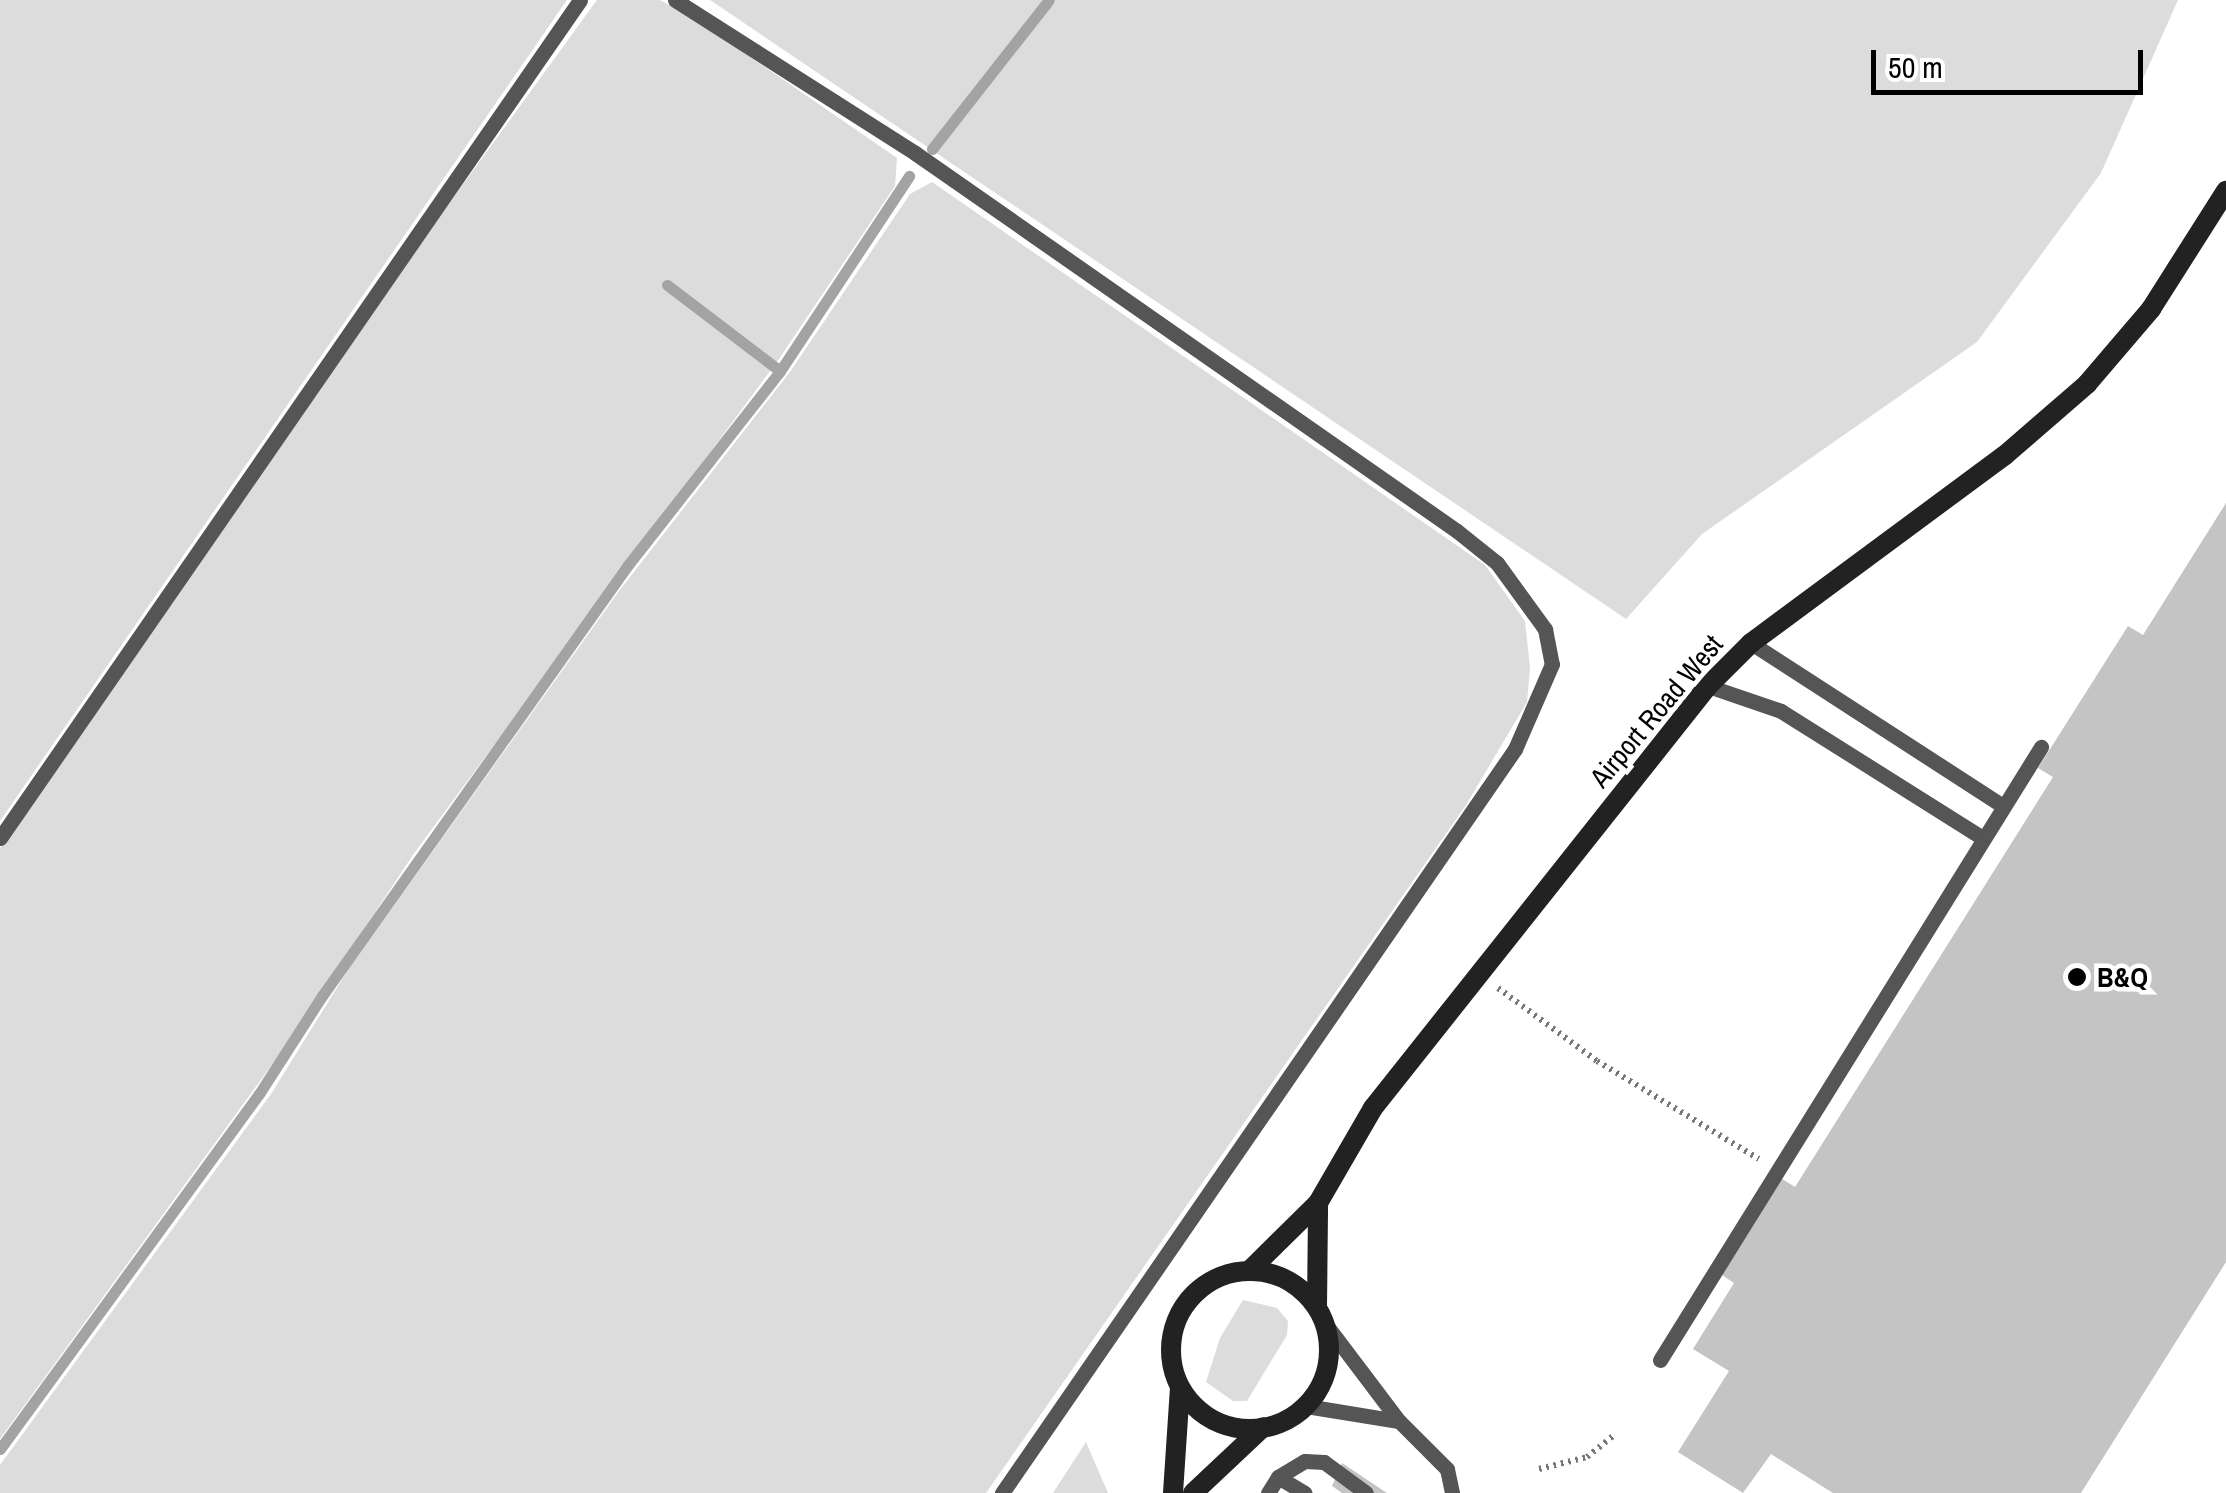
<!DOCTYPE html>
<html>
<head>
<meta charset="utf-8">
<style>
	body { margin:0 }
	#map { position:relative; width:2226px; height:1493px; overflow:hidden; background:#fff; font-family:"Archivo Narrow",sans-serif }
	div>[style] { position:absolute }
	[style*='--x'] { left:calc(var(--x)*1px); top:calc(var(--y)*1px); width:calc(var(--w)*1px); rotate:calc(var(--a)*1deg) }
	.green>* { inset:0; background:#dcdcdc }
	.stream>* { height:11px; margin:-5.5px; padding:0 5.5px; transform-origin:5.5px; border-radius:5.5px; background:#a3a3a3 }
	.building>* { inset:0; background:#c4c4c4 }
	.path>* { height:6px; margin-top:-3px; transform-origin:0; background:repeating-linear-gradient(90deg,#777 0 2.5px,transparent 0 7.5px) }
	.lane>* { height:15px; margin:-7.5px; padding:0 7.5px; transform-origin:7.5px; border-radius:7.5px; background:#555 }
	.secondary>* { height:20px; margin:-10px; padding:0 10px; transform-origin:10px; border-radius:10px; background:#222 }
	.secondary>.ring { margin:-10px; padding:0; box-sizing:content-box; background:none; border:20px solid #222; border-radius:50% }
	.dots>* { width:28px; height:28px; translate:-50% -50%; box-sizing:border-box; border:5px solid #fff; border-radius:50% }
	span { translate:-50% -50%; white-space:nowrap; text-align:center; line-height:1.15; -webkit-text-stroke:9px #fff; paint-order:stroke }
	.street-label { font-size:28px; color:#000 }
	.poi-label { font-size:28px; color:#000; font-weight:700 }
	.left { translate:0 -50%; text-align:left }
	.scale { position:absolute; left:1871px; top:50px; width:272px; height:45px; box-sizing:border-box; border:5px solid #000; border-top:0; padding-left:12px; font-size:30px; line-height:35px; white-space:nowrap; color:#000; -webkit-text-stroke:8px #fff; paint-order:stroke }
</style>
</head>
<body>
<div id="map">
	<div class="green">
		<div style="clip-path:polygon(0 0,567px 0,0 821px)"></div>
		<div style="clip-path:polygon(597px 0,660px 0,701px 23px,897px 158px,895px 186px,779px 359px,415px 852px,292px 1037px,0 1439px,0 848px,350px 340px)"></div>
		<div style="clip-path:polygon(710px 0,2178px 0,2101px 173px,1977px 342px,1702px 534px,1626px 619px)"></div>
		<div style="clip-path:polygon(932px 182px,1485px 565px,1525px 621px,1530px 668px,1527px 702px,1466px 805px,986px 1493px,0 1493px,0 1465px,271px 1094px,348px 970px,619px 591px,790px 372px,910px 194px)"></div>
		<div style="clip-path:polygon(1243px 1300px,1277px 1308px,1288px 1321px,1287px 1335px,1247px 1401px,1233px 1401px,1206px 1382px,1220px 1338px)"></div>
		<div style="clip-path:polygon(1086px 1442px,1108px 1493px,1053px 1493px)"></div>
	</div>
	<div class="stream">
		<div style="--x:932;--y:149;--w:189;--a:-51.9"></div>
		<div style="--x:780;--y:371;--w:234;--a:-56.5"></div>
		<div style="--x:0;--y:1449;--w:439;--a:-53.9"></div>
		<div style="--x:259;--y:1094;--w:117;--a:-57.3"></div>
		<div style="--x:322;--y:996;--w:529;--a:-54.63"></div>
		<div style="--x:628;--y:565;--w:246;--a:-51.9"></div>
		<div style="--x:780;--y:371;--w:142;--a:-142.7"></div>
	</div>
	<div class="building">
		<div style="clip-path:polygon(2226px 503px,2226px 1262px,2081px 1493px,1833px 1493px,1771px 1454px,1743px 1493px,1678px 1452px,1729px 1371px,1693px 1349px,1734px 1283px,1719px 1273px,1779px 1177px,1795px 1187px,2053px 777px,2038px 768px,2128px 626px,2143px 635px)"></div>
		<div style="clip-path:polygon(1342px 1463px,1387px 1493px,1342px 1493px,1332px 1486px)"></div>
	</div>
	<div class="path">
		<div style="--x:1498;--y:988;--w:123;--a:36.4"></div>
		<div style="--x:1597;--y:1061;--w:189;--a:31.2"></div>
		<div style="--x:1539;--y:1469;--w:49;--a:-14"></div>
		<div style="--x:1587;--y:1457;--w:36;--a:-39"></div>
	</div>
	<div class="lane">
		<div style="--x:675;--y:0;--w:285;--a:32.5"></div>
		<div style="--x:915;--y:153;--w:661;--a:34.89"></div>
		<div style="--x:1457;--y:531;--w:51;--a:38.7"></div>
		<div style="--x:1497;--y:563;--w:82;--a:54"></div>
		<div style="--x:1545;--y:629;--w:36;--a:79"></div>
		<div style="--x:1552;--y:664;--w:93;--a:113.5"></div>
		<div style="--x:1515;--y:749;--w:904;--a:124.59"></div>
		<div style="--x:1751;--y:643;--w:300;--a:32.9"></div>
		<div style="--x:1708;--y:686;--w:77;--a:18.9"></div>
		<div style="--x:1781;--y:711;--w:239;--a:32.2"></div>
		<div style="--x:0;--y:838;--w:1019;--a:-55.31"></div>
		<div style="--x:1324;--y:1322;--w:124;--a:52.9"></div>
		<div style="--x:1399;--y:1421;--w:68;--a:45"></div>
		<div style="--x:1447;--y:1469;--w:25;--a:78"></div>
		<div style="--x:1660;--y:1360;--w:722;--a:-58.14"></div>
		<div style="--x:1306;--y:1406;--w:94;--a:9.2"></div>
		<div style="--x:1278;--y:1477;--w:31;--a:31"></div>
		<div style="--x:1268;--y:1493;--w:19;--a:-58"></div>
		<div style="--x:1278;--y:1477;--w:31;--a:-31"></div>
		<div style="--x:1305;--y:1461;--w:19;--a:3"></div>
		<div style="--x:1324;--y:1462;--w:52;--a:36.4"></div>
	</div>
	<div class="secondary">
		<div style="--x:1250;--y:1270;--w:95;--a:-44.6"></div>
		<div style="--x:1318;--y:1203;--w:110;--a:-59.9"></div>
		<div style="--x:1373;--y:1108;--w:539;--a:-51.56"></div>
		<div style="--x:1708;--y:686;--w:61;--a:-45"></div>
		<div style="--x:1751;--y:643;--w:315;--a:-36.5"></div>
		<div style="--x:2004;--y:456;--w:110;--a:-40.9"></div>
		<div style="--x:2087;--y:384;--w:99;--a:-49.5"></div>
		<div style="--x:2151;--y:309;--w:140;--a:-57.6"></div>
		<div class="ring" style="left:1171px;top:1271px;width:138px;height:138px"></div>
		<div style="--x:1317;--y:1307;--w:104;--a:-89.4"></div>
		<div style="--x:1173;--y:1493;--w:105;--a:-86.2"></div>
		<div style="--x:1193;--y:1493;--w:96;--a:-43.3"></div>
	</div>
	<div class="dots">
		<div style="left:2077px;top:977px;background:#000"></div>
	</div>
	<div class="street-label">
		<span style="left:1656px;top:711px;rotate:-50deg">Airport Road West</span>
	</div>
	<div class="poi-label">
		<span class="left" style="left:2097px;top:977px">B&amp;Q</span>
	</div>
	<div class="scale">50 m</div>
</div>
</body>
</html>
